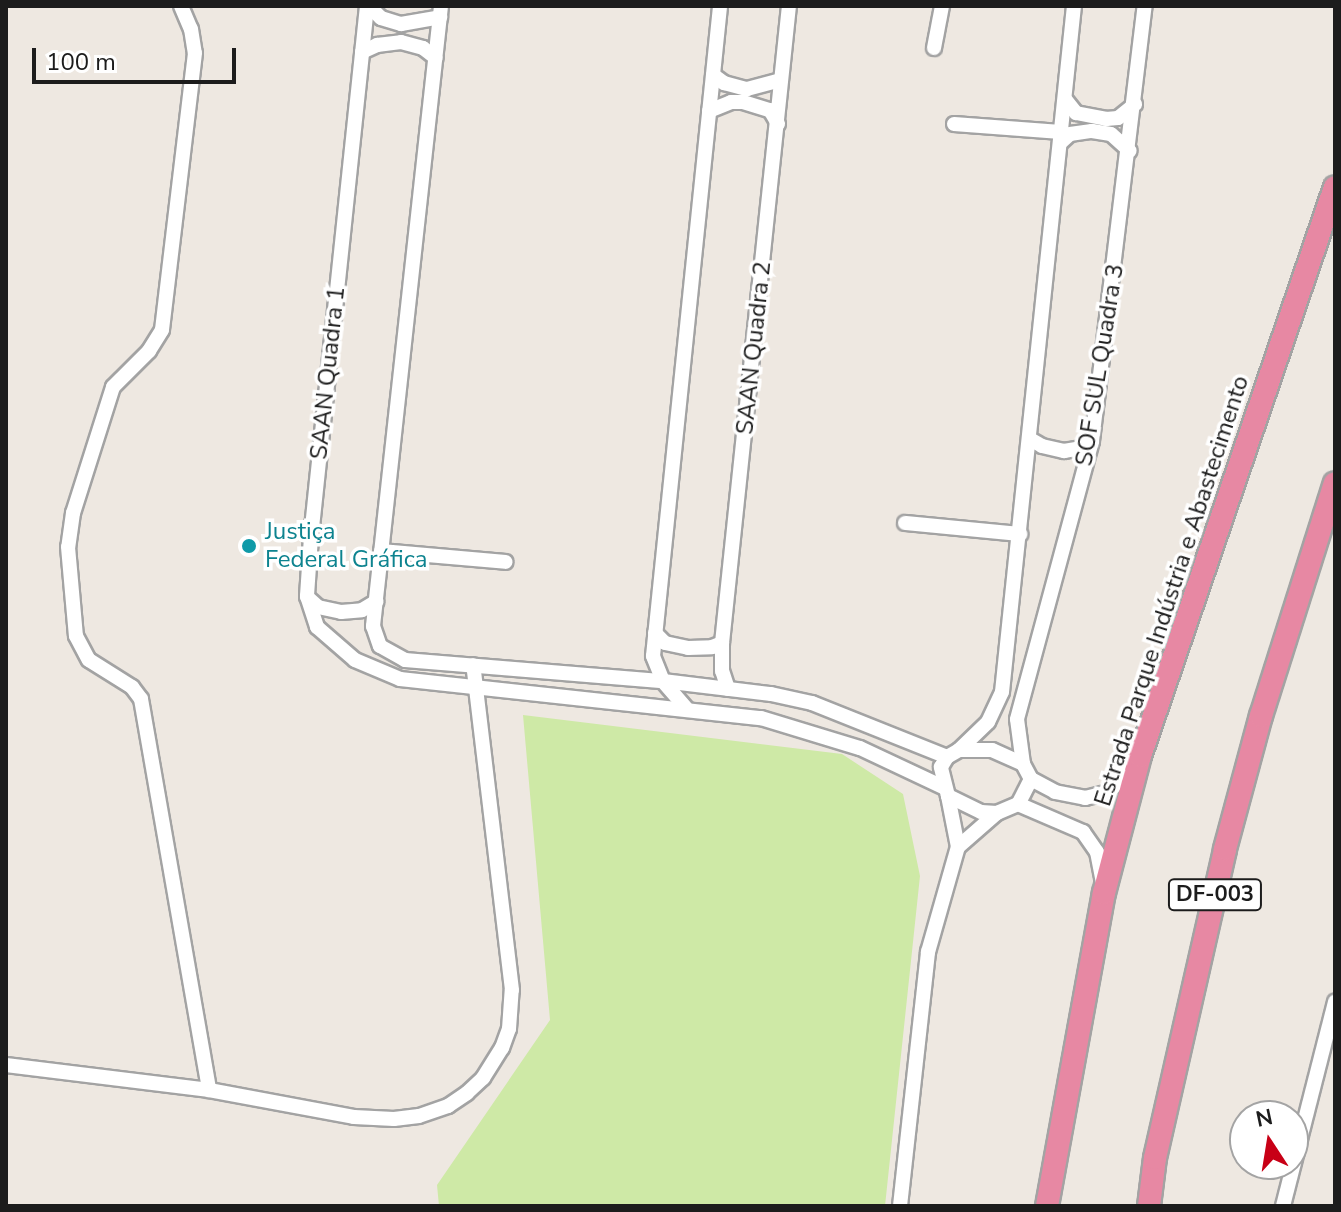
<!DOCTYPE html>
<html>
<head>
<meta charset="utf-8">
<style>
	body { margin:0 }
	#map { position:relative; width:1341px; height:1212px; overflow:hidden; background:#eee8e1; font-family:"Nunito Sans",sans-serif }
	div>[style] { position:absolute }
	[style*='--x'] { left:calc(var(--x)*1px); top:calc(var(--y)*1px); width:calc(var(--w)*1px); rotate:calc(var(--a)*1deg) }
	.grass>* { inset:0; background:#cee9a6 }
	.roads { filter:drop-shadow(2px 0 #a3a3a3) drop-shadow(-2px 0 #a3a3a3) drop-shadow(0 2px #a3a3a3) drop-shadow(0 -2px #a3a3a3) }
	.minor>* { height:14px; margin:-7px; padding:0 7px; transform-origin:7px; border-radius:7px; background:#fff }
	.highway>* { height:22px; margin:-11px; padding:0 11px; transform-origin:11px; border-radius:11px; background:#e788a3 }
	.dots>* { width:22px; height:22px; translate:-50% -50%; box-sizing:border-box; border:4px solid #fff; border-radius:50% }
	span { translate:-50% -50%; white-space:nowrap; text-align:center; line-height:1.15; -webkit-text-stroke:7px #fff; paint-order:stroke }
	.shield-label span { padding:2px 6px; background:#fff; border:2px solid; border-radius:6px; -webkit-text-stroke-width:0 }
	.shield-label { font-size:22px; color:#1c1c1c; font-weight:700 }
	.street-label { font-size:24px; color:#1c1c1c }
	.culture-label { font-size:24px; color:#0d838f }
	.left { translate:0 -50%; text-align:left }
	.frame { position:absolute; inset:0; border:8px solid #1c1c1c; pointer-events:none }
	.north { position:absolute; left:1229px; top:1100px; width:80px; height:80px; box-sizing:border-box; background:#fff; border:2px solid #a4a4a4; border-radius:50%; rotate:348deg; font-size:22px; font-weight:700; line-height:32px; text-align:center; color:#1c1c1c }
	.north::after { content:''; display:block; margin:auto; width:28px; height:36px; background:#c80016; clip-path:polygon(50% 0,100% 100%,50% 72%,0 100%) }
	.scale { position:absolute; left:32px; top:48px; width:204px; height:36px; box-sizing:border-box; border:4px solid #1c1c1c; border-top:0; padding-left:10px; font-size:24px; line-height:28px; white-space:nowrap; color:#1c1c1c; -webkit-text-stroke:6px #fff; paint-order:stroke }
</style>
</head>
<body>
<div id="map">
	<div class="grass">
		<div style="clip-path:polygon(523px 715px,842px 754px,903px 794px,920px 876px,885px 1206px,439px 1206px,437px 1185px,550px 1020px)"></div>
	</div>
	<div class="roads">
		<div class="minor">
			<div style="--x:181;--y:6;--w:25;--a:67"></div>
			<div style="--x:191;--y:29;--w:24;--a:81"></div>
			<div style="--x:195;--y:53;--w:279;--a:96.8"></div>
			<div style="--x:162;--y:330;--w:25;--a:122"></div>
			<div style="--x:149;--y:351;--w:51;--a:135"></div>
			<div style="--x:113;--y:387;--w:132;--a:107.6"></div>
			<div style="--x:73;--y:513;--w:34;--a:98"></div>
			<div style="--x:68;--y:547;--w:89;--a:84.9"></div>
			<div style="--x:76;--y:636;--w:27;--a:62"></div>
			<div style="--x:89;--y:660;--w:51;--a:32.1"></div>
			<div style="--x:132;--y:687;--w:15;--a:53"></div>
			<div style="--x:141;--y:699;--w:397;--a:80.1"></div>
			<div style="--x:367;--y:6;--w:534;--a:96.02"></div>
			<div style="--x:311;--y:537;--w:59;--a:93.9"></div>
			<div style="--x:307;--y:596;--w:33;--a:72"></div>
			<div style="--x:317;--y:627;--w:50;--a:41"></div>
			<div style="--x:355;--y:660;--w:49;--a:22.9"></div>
			<div style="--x:400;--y:679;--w:363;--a:6.2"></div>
			<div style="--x:761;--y:718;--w:103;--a:16.9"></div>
			<div style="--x:860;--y:748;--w:92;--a:25.2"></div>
			<div style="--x:369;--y:6;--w:17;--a:45"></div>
			<div style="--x:381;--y:18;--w:21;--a:17"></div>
			<div style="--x:401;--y:24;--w:40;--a:-10"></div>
			<div style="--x:441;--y:6;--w:624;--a:96.26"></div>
			<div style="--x:373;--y:626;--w:21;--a:71"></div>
			<div style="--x:380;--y:646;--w:29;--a:29"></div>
			<div style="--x:405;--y:660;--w:259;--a:4.7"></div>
			<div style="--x:663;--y:681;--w:109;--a:6.9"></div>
			<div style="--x:771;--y:694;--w:42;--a:12.4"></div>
			<div style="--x:812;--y:703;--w:145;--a:21.8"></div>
			<div style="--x:934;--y:48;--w:43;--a:-79.2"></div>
			<div style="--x:362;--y:52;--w:17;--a:-25"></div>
			<div style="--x:377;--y:45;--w:24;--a:-7"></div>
			<div style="--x:401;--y:42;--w:23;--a:15"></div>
			<div style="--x:423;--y:48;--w:16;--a:38"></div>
			<div style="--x:713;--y:75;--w:14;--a:36"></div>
			<div style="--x:724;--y:83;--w:24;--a:15"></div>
			<div style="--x:747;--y:89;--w:35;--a:-15"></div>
			<div style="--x:1065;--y:99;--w:18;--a:52"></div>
			<div style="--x:1076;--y:113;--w:31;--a:11"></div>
			<div style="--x:1106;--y:119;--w:12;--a:-5"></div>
			<div style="--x:1118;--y:118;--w:22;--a:-39"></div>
			<div style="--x:709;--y:111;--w:24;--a:-22"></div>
			<div style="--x:731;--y:102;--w:12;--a:0"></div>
			<div style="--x:743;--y:102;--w:28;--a:17"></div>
			<div style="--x:770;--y:110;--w:16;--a:60"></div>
			<div style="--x:954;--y:124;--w:107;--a:4.3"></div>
			<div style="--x:1060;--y:143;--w:13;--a:-42"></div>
			<div style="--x:1070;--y:134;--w:22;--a:-8"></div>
			<div style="--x:1092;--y:131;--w:19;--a:9"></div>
			<div style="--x:1111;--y:134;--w:25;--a:42"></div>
			<div style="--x:1030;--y:439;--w:14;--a:30"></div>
			<div style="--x:1042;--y:446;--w:23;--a:13"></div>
			<div style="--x:1064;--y:451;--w:17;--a:-10"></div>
			<div style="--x:1081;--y:448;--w:13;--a:-32"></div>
			<div style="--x:905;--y:523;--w:116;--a:5.5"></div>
			<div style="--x:381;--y:551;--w:125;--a:5"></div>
			<div style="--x:307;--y:597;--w:15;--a:42"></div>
			<div style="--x:318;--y:607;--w:24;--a:12"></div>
			<div style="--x:341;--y:612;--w:21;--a:-5"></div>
			<div style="--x:362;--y:610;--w:17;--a:-31"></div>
			<div style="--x:655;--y:633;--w:14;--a:45"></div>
			<div style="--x:665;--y:643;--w:24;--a:12"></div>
			<div style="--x:688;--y:648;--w:24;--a:-2"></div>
			<div style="--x:712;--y:647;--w:11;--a:-22"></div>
			<div style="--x:728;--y:689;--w:19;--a:-108"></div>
			<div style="--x:722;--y:671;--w:28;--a:-90"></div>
			<div style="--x:722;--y:643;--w:641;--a:-84"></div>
			<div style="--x:687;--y:709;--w:37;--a:-131"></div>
			<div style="--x:663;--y:681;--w:27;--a:-112"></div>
			<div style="--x:653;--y:656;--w:653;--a:-84.11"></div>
			<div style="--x:959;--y:750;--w:40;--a:-44"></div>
			<div style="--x:988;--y:722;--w:33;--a:-65"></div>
			<div style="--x:1002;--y:692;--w:690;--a:-84.01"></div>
			<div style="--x:1023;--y:764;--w:45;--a:-97.6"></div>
			<div style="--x:1017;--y:719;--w:288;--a:-74.9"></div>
			<div style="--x:1092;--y:441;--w:438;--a:-83.1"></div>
			<div style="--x:1031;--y:779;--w:28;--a:117"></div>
			<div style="--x:1018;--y:804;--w:23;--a:157"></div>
			<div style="--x:997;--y:813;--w:16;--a:-176"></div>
			<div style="--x:981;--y:812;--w:37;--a:-154"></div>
			<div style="--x:948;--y:796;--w:30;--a:-104"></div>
			<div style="--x:941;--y:767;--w:12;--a:-59"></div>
			<div style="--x:947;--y:757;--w:14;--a:-30"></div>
			<div style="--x:959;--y:750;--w:33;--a:0"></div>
			<div style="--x:992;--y:750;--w:34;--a:24"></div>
			<div style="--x:1023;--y:764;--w:17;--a:62"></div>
			<div style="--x:1031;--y:779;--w:27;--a:28"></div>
			<div style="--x:1055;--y:792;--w:31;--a:11"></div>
			<div style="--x:1085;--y:798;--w:25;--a:-14"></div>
			<div style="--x:1109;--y:792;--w:35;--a:-49"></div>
			<div style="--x:948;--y:796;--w:52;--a:78.9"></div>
			<div style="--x:958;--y:847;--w:52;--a:-41.1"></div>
			<div style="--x:1018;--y:804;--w:71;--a:23.3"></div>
			<div style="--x:1083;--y:832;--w:24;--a:55"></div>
			<div style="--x:1097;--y:852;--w:33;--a:79"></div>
			<div style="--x:6;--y:1065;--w:205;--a:7"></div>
			<div style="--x:209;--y:1090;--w:147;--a:10.5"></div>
			<div style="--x:354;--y:1117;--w:40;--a:2.9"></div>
			<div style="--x:394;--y:1119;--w:25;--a:-7"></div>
			<div style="--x:419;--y:1116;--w:31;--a:-19"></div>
			<div style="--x:448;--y:1106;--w:23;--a:-34"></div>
			<div style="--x:467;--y:1093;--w:22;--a:-43"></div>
			<div style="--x:483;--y:1078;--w:36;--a:-58"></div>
			<div style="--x:502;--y:1048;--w:20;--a:-70"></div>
			<div style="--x:509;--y:1029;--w:39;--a:-86"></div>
			<div style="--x:512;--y:990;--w:327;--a:-96.8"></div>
			<div style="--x:900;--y:1206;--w:256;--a:-83.7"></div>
			<div style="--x:928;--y:952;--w:109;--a:-74.1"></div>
			<div style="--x:1283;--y:1206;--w:211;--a:-75.7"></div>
		</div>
		<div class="highway">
			<div style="--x:1047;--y:1206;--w:318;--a:-79.7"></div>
			<div style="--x:1104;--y:893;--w:142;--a:-75.3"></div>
			<div style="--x:1140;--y:756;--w:601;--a:-71.08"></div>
			<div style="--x:1149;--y:1206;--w:48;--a:-82.9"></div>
			<div style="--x:1155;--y:1158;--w:317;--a:-77.2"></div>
			<div style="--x:1225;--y:849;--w:138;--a:-74.9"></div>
			<div style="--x:1261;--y:716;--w:244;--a:-72.4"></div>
		</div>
	</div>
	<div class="dots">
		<div style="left:249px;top:546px;background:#0f9aa8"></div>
	</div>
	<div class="shield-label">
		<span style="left:1215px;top:895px">DF-003</span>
	</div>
	<div class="street-label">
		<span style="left:754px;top:348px;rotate:-84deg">SAAN Quadra 2</span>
		<span style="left:1100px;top:365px;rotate:-81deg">SOF SUL Quadra 3</span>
		<span style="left:328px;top:373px;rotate:-84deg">SAAN Quadra 1</span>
		<span style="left:1172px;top:591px;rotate:-72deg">Estrada Parque Indústria e Abastecimento</span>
	</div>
	<div class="culture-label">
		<span class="left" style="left:265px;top:546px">Justiça<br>Federal Gráfica</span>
	</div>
	<div class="frame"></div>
	<div class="north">N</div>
	<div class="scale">100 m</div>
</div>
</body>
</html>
